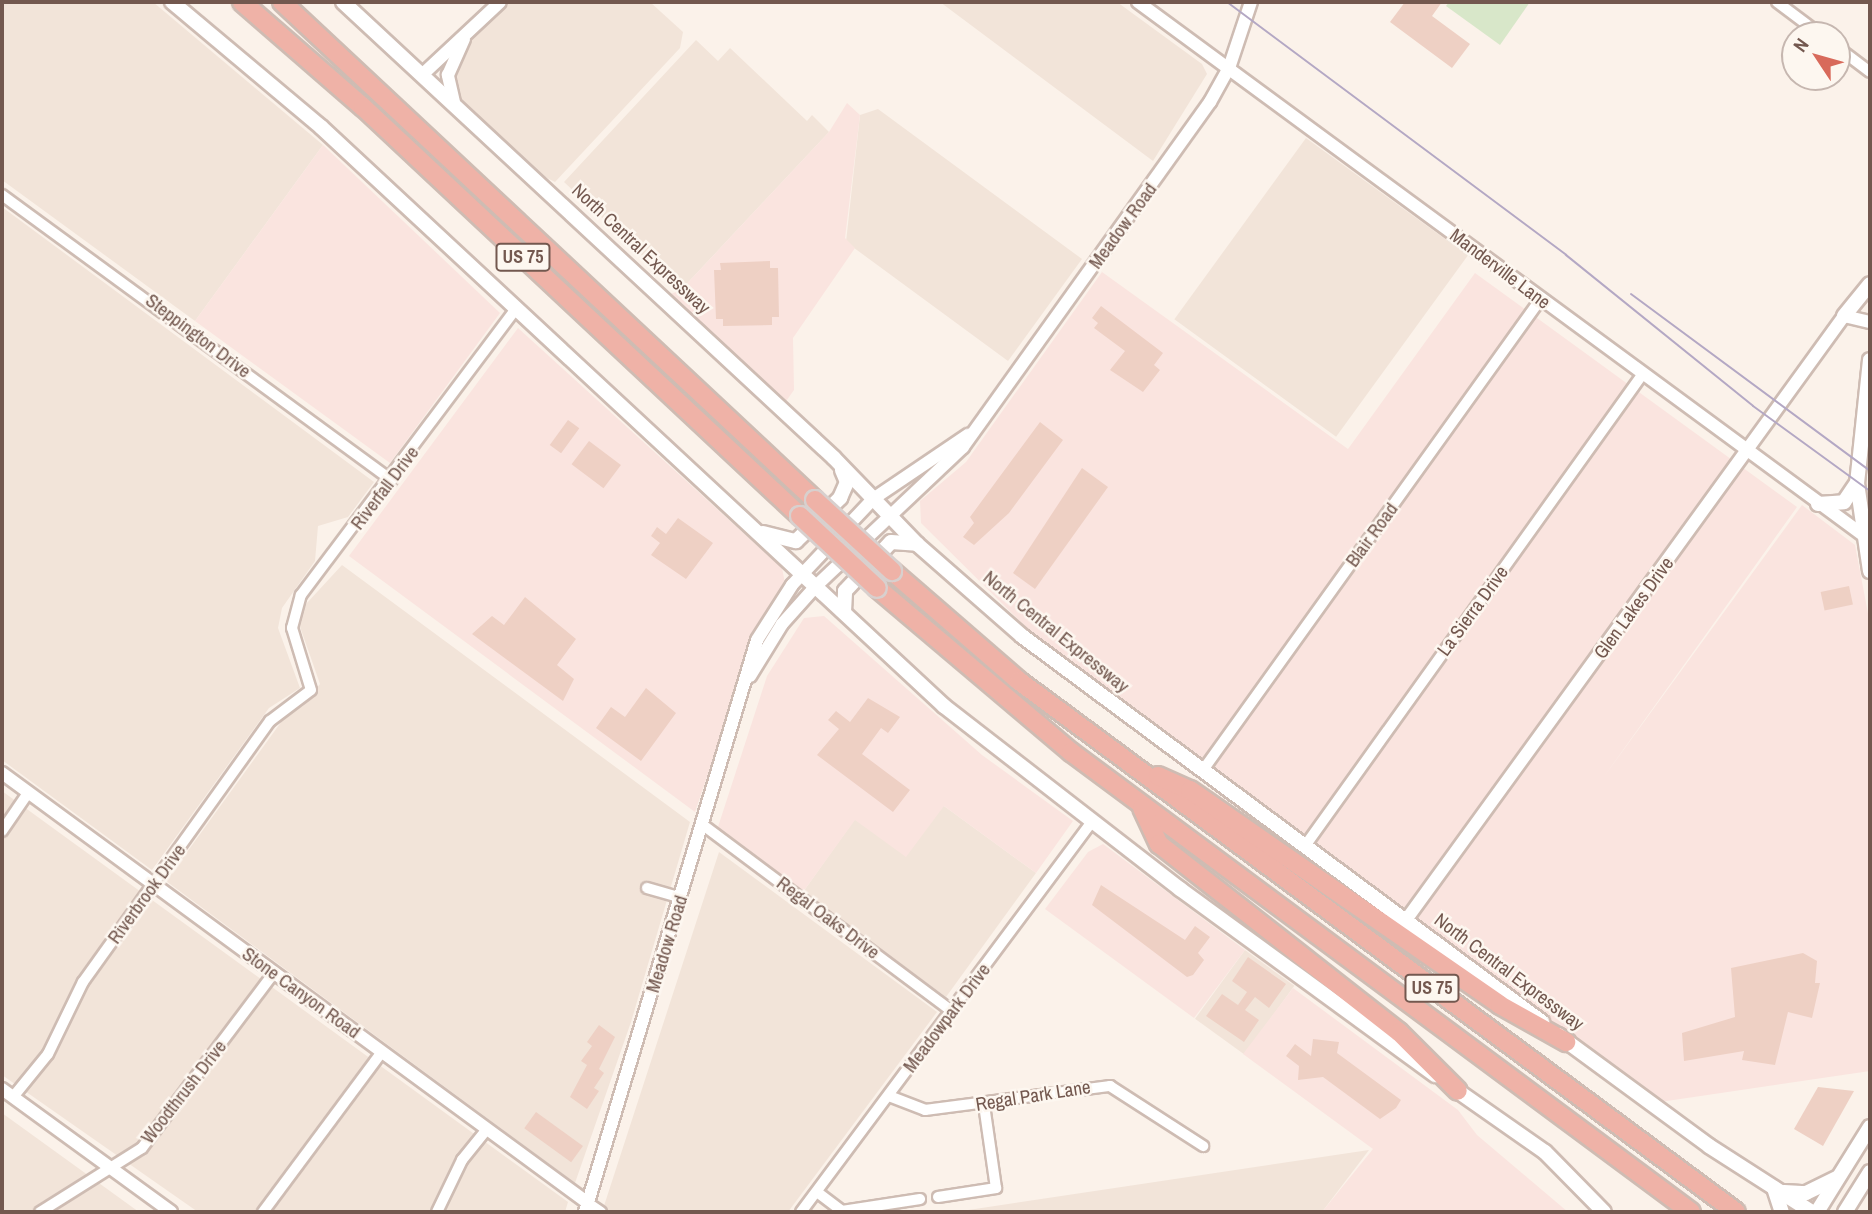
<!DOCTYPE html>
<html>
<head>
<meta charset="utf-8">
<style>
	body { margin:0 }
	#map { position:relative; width:1872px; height:1214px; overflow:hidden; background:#fbf2ea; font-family:"Archivo Narrow",sans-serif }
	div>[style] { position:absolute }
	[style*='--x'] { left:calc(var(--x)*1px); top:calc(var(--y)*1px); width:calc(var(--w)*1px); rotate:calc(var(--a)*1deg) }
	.residential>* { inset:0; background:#f2e4d9; transform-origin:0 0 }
	.commercial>* { inset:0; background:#fae4df }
	.green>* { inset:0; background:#d8e7c9 }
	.building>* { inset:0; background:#eed0c4; transform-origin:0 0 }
	.roads { filter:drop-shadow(2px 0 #cebcb3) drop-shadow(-2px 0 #cebcb3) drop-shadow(0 2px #cebcb3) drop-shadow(0 -2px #cebcb3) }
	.minor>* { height:10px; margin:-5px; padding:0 5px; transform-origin:5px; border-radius:5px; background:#fff }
	.tertiary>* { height:12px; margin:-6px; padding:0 6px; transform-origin:6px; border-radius:6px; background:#fff }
	.secondary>* { height:14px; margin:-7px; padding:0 7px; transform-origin:7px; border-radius:7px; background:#fff }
	.motorway>* { height:18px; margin:-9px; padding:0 9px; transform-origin:9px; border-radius:9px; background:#efb2a7 }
	.tram>* { height:2px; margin:-1px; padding:0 1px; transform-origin:1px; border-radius:1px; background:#b4a8c4 }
	.bridges { filter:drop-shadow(2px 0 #d8d0ce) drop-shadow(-2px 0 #d8d0ce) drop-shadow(0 2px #d8d0ce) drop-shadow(0 -2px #d8d0ce) }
	.motorway-bridge>* { height:18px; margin:-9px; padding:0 9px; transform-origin:9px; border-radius:9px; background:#efb2a7 }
	span { translate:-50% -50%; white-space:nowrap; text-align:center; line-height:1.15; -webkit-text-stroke:5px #fdf7f0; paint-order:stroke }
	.shield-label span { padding:2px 5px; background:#fdf7f0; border:2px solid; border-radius:5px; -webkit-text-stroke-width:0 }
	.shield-label { font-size:18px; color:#73584f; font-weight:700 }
	.street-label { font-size:19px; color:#73584f }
	.frame { position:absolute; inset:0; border:4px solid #73584f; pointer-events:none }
	.north { position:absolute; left:1781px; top:21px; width:70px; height:70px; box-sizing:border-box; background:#fdf7f0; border:2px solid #c6b7b0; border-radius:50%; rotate:306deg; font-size:19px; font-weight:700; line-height:28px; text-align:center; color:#73584f }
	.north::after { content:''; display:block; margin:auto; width:24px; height:32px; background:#d86a5b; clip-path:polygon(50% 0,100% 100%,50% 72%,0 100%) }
</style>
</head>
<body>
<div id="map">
	<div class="residential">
		<div style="clip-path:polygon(2px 2px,153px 2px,323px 145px,195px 321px,2px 180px)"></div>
		<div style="clip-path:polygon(502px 2px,650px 2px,683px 32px,680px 48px,555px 182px,531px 170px,456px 94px,450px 75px,463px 43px)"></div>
		<div style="clip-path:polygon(940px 2px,1117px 2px,1202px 64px,1207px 74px,1153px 161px)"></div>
		<div style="clip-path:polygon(696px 40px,718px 61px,730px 48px,807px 121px,812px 115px,829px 132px,680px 291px,564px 182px)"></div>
		<div style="clip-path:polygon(878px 109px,1082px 259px,1008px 361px,846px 242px,860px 115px)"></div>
		<div style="left:1306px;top:138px;width:200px;height:224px;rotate:36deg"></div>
		<div style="clip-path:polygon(2px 207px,374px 482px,348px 517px,318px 526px,315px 561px,282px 608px,278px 628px,300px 688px,269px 708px,152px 870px,2px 760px)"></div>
		<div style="clip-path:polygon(342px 565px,690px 822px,631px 1022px,575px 1183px,166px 881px,287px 714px,303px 706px,320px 684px,298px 621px,306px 604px)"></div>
		<div style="clip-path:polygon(2px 791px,568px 1202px,565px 1212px,198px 1212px,2px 1075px)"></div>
		<div style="clip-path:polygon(944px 806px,1036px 873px,946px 997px,803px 892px,855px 819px)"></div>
		<div style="clip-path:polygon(719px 852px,937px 1012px,788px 1212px,602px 1212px)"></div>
		<div style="left:1245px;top:950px;width:61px;height:85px;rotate:36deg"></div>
		<div style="clip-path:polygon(2px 1113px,139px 1212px,2px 1212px)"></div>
		<div style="clip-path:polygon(1369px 1150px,1322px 1212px,955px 1212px)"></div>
	</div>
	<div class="commercial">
		<div style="clip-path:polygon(847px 103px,860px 115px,845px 238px,855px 248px,793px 338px,794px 390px,784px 404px,670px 294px,680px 291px,829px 132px)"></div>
		<div style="clip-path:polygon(323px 145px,500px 313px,390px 463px,195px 321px)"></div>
		<div style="clip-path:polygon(1102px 272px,1348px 449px,1475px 273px,1797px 507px,1603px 778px,1802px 505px,1855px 545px,1870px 624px,1870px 1071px,1660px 1102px,1036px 637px,921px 523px,920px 501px,966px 462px)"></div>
		<div style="clip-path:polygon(518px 328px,782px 568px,785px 583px,755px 635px,695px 812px,349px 556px)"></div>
		<div style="clip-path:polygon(824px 616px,982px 755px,1073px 821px,1036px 873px,944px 806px,906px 857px,855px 820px,803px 892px,717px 830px,767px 676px,804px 618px)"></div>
		<div style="clip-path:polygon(1103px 844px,1245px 950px,1194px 1018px,1045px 909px,1088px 852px)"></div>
		<div style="clip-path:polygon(1293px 988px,1458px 1110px,1477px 1135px,1568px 1212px,1322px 1212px,1373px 1149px,1243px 1054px)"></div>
	</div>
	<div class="green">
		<div style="clip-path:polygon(1449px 2px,1530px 2px,1500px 45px,1446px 6px)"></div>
	</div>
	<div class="building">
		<div style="clip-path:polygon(1405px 2px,1442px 2px,1432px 16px,1470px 44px,1452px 68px,1390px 22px)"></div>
		<div style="clip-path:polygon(770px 261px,770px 268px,778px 268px,779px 317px,772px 317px,772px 325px,723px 326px,723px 319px,716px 319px,714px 270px,721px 270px,720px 263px)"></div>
		<div style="clip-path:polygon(1101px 306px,1163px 353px,1154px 365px,1160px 370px,1143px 392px,1110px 370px,1125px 351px,1094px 328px,1098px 323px,1092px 318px)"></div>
		<div style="left:568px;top:420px;width:14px;height:31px;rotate:36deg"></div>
		<div style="clip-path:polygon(1040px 422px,1063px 440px,1009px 513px,974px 545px,963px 537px,974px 523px,970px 517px)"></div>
		<div style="left:589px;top:441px;width:40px;height:29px;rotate:37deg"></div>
		<div style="clip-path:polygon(1082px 468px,1108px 487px,1035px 589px,1013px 573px)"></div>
		<div style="clip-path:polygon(678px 518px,713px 543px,686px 579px,651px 555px,660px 543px,651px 536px,657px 527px,666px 534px)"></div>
		<div style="left:1849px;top:586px;width:19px;height:29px;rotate:78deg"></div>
		<div style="clip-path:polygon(525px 597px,576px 639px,557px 665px,574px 679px,563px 701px,472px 634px,492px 616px,504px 625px)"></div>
		<div style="clip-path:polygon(646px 688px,676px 713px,641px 761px,596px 728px,611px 707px,625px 717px)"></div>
		<div style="clip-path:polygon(868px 698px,900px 717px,888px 733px,881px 728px,862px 754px,910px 790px,893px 812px,817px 755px,839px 729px,828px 720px,836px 711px,850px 722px)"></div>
		<div style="clip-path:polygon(1101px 885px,1185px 940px,1195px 926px,1210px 937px,1198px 953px,1204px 960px,1193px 975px,1187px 977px,1092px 905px)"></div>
		<div style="clip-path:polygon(1803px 953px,1817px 961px,1815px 983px,1820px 983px,1812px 1018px,1788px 1012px,1775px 1065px,1742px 1060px,1744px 1051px,1684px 1061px,1682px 1033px,1735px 1017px,1731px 968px)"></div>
		<div style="clip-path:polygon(1248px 957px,1286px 984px,1269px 1008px,1255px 997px,1245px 1010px,1259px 1020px,1244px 1042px,1206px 1016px,1222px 994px,1238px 1005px,1247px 992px,1232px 981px)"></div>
		<div style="clip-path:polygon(599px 1025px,615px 1037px,599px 1069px,604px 1073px,594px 1088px,599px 1091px,587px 1109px,570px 1097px,587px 1065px,581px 1061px,592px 1046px,587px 1042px)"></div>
		<div style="clip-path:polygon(1313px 1039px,1339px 1042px,1337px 1053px,1401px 1100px,1396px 1108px,1380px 1119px,1323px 1077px,1298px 1080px,1299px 1066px,1286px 1056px,1295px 1044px,1311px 1056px)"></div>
		<div style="clip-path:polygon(1818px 1087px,1854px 1091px,1823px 1146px,1794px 1129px)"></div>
		<div style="left:536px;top:1112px;width:58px;height:20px;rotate:36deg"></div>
	</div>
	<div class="roads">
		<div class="minor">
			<div style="--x:1777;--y:2;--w:55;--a:36.9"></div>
			<div style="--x:1837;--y:47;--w:41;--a:37.1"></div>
			<div style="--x:2;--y:195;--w:483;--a:36.2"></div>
			<div style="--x:1203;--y:770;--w:578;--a:-54.36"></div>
			<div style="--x:703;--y:825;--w:311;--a:36.8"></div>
			<div style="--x:2;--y:831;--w:46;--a:-55.6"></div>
			<div style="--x:1305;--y:846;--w:579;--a:-54.42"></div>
			<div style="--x:647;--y:888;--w:35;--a:16"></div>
			<div style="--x:889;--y:1096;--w:39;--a:21"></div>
			<div style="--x:925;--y:1110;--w:187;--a:-7.4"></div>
			<div style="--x:1110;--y:1086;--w:111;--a:32.8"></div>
			<div style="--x:13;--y:1097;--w:55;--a:-50.9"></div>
			<div style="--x:48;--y:1054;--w:80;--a:-64.1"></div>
			<div style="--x:83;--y:982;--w:321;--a:-54.4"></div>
			<div style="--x:270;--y:721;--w:51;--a:-37.1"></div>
			<div style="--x:311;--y:690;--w:65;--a:-107"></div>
			<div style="--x:292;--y:628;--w:34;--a:-75"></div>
			<div style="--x:301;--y:595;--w:358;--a:-53.1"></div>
			<div style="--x:817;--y:1192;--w:31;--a:37"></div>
			<div style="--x:842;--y:1211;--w:79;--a:-8.7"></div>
			<div style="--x:938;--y:1197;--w:59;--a:-8.8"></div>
			<div style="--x:996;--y:1188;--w:84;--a:-98.2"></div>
			<div style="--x:588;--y:1203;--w:16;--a:35"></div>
			<div style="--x:40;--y:1212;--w:120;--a:-32.1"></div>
			<div style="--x:142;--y:1148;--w:219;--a:-53"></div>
			<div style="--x:263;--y:1212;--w:199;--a:-53.4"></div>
			<div style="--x:437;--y:1212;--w:58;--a:-64.3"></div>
			<div style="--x:462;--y:1160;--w:40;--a:-51"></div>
			<div style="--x:801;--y:1212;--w:487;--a:-53.3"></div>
		</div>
		<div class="tertiary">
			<div style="--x:1138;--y:2;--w:900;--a:36.32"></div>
			<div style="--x:423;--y:74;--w:105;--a:-43.1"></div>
			<div style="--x:454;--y:102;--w:28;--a:-103"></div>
			<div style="--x:448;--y:75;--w:39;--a:-66"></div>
			<div style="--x:750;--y:676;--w:61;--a:-58.4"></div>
			<div style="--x:782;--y:624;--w:51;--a:-48.2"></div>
			<div style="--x:816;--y:586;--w:202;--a:-43.4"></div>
			<div style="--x:963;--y:447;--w:424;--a:-54.4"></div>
			<div style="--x:1210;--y:102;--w:39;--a:-61"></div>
			<div style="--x:1229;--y:68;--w:70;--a:-71.6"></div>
			<div style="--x:2;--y:773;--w:727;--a:36.27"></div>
			<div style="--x:1406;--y:920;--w:746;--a:-54.05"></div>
			<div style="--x:1844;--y:316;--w:27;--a:13"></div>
			<div style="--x:2;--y:1089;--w:209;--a:36"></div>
			<div style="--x:585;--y:1212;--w:597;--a:-73.26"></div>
			<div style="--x:757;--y:640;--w:65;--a:-57.5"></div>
			<div style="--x:792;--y:585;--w:118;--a:-46.7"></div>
			<div style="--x:873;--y:499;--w:115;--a:-34"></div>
		</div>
		<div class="secondary">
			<div style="--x:172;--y:2;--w:194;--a:40"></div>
			<div style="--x:321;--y:127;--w:851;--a:42.9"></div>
			<div style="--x:944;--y:706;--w:299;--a:37.8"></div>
			<div style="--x:1180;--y:889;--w:316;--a:36.1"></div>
			<div style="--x:343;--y:2;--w:670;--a:42.88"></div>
			<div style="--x:834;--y:458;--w:120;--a:46"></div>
			<div style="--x:917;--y:544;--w:140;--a:41.2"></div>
			<div style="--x:1022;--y:636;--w:648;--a:36.59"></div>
			<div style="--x:1844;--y:316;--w:41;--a:-50.9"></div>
			<div style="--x:1870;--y:360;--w:124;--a:96"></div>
			<div style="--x:1857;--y:483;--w:89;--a:81.6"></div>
			<div style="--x:1818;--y:504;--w:26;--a:-4"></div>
			<div style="--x:1844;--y:502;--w:23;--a:-56"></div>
			<div style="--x:763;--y:533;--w:34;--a:14"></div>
			<div style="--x:796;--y:541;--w:62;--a:-44.3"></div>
			<div style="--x:840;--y:498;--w:17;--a:-66"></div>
			<div style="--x:847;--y:482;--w:13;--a:-113"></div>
			<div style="--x:844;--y:612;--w:21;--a:-87"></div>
			<div style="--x:845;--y:591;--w:67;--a:-46.8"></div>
			<div style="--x:891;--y:542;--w:26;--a:4"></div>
			<div style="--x:1558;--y:1035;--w:187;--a:36.3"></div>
			<div style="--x:1709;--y:1146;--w:122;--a:32.7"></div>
			<div style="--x:1452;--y:1087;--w:113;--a:35"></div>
			<div style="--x:1545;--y:1152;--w:84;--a:45.5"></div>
			<div style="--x:1774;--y:1188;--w:25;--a:72"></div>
			<div style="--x:1784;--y:1192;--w:22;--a:3"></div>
			<div style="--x:1806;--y:1193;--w:34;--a:-26"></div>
			<div style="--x:1817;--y:1212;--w:100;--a:-58.1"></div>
			<div style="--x:1845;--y:1212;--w:47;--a:-58"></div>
		</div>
		<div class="motorway">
			<div style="--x:242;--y:2;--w:160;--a:41"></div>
			<div style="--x:363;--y:107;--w:599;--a:43.1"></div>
			<div style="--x:282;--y:2;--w:729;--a:43.06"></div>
			<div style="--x:892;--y:571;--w:168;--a:40.9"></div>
			<div style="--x:1019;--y:681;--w:892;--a:36.52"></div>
			<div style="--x:877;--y:588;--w:254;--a:40.2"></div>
			<div style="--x:1071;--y:752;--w:772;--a:36.57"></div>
			<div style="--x:1158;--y:776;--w:35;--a:24"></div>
			<div style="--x:1190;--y:790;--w:377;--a:34.7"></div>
			<div style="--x:1500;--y:1005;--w:76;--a:29.3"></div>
			<div style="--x:1142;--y:808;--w:40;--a:65"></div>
			<div style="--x:1159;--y:844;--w:305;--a:38.1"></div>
			<div style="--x:1399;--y:1032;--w:83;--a:45"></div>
		</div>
	</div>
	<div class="tram">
		<div style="--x:1227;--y:2;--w:423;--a:36.7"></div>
		<div style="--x:1566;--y:255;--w:240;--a:38.9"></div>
		<div style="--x:1753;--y:406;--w:145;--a:36"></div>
		<div style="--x:1631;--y:294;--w:297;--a:36.5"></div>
	</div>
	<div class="bridges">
		<div class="motorway-bridge">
			<div style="--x:815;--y:500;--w:105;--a:42.7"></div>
			<div style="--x:800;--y:516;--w:105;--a:43.1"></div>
		</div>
	</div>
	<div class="shield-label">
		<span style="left:523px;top:257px">US 75</span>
		<span style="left:1432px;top:988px">US 75</span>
	</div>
	<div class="street-label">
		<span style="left:1123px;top:226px;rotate:-54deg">Meadow Road</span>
		<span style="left:641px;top:249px;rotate:43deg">North Central Expressway</span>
		<span style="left:1500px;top:269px;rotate:37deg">Manderville Lane</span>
		<span style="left:198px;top:336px;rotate:37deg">Steppington Drive</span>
		<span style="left:385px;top:488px;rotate:-53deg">Riverfall Drive</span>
		<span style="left:1372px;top:535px;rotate:-54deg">Blair Road</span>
		<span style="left:1634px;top:608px;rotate:-54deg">Glen Lakes Drive</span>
		<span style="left:1473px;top:611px;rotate:-54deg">La Sierra Drive</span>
		<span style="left:1056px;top:632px;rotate:39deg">North Central Expressway</span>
		<span style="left:147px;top:894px;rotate:-54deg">Riverbrook Drive</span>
		<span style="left:828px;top:918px;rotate:37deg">Regal Oaks Drive</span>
		<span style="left:667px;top:944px;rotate:-73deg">Meadow Road</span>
		<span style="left:1509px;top:972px;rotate:37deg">North Central Expressway</span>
		<span style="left:301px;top:993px;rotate:36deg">Stone Canyon Road</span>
		<span style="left:947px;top:1018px;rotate:-53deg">Meadowpark Drive</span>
		<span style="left:184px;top:1092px;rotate:-52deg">Woodthrush Drive</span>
		<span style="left:1033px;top:1096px;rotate:-9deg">Regal Park Lane</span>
	</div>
	<div class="frame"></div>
	<div class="north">N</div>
</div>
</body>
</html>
